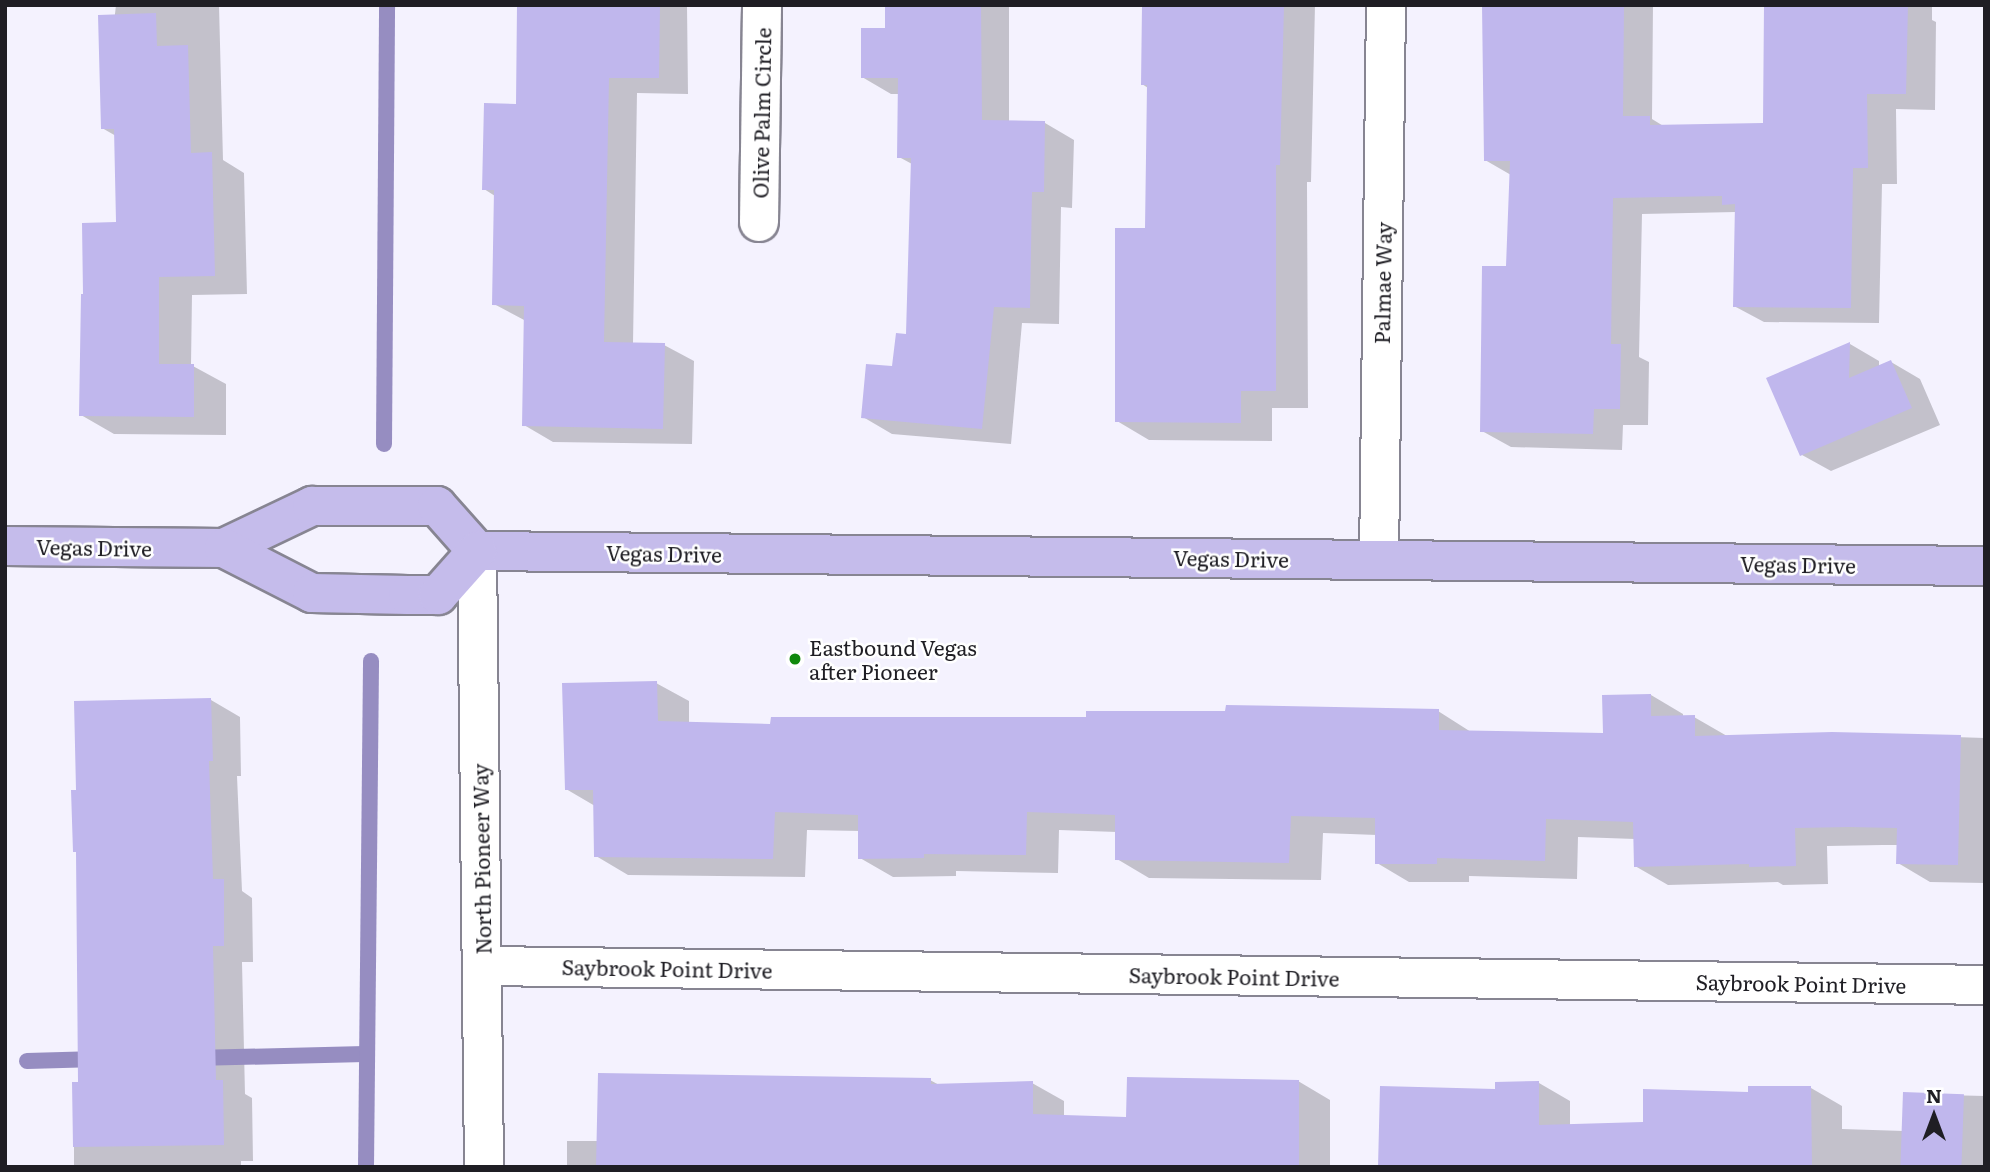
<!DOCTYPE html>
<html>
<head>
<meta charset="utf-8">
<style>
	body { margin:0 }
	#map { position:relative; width:1990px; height:1172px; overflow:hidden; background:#f4f2fe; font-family:Literata,serif }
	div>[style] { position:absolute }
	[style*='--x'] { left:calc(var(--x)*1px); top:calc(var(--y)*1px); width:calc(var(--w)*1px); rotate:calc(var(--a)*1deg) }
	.shadow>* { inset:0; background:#0003 }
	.stream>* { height:16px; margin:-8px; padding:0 8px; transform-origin:8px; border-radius:8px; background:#968dc1 }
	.building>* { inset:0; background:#c0b7ed; transform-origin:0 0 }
	.roads { filter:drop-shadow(2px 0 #878592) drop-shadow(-2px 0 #878592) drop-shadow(0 2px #878592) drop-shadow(0 -2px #878592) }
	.minor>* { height:38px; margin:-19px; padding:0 19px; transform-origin:19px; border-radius:19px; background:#fff }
	.major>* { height:38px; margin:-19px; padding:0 19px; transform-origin:19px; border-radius:19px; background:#c5bceb }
	.dots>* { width:19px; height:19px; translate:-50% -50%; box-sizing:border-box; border:4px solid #fff; border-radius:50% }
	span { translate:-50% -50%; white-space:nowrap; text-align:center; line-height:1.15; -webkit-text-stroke:5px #fff; paint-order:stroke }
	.street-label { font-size:21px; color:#1f1e24 }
	.poi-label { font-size:21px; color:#1f1e24 }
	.left { translate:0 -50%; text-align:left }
	.frame { position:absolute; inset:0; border:7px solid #1f1e24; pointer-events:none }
	.north { position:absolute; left:1899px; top:1081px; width:70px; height:70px; -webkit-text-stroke:5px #fff; paint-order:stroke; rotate:0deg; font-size:19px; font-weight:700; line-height:28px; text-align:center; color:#1f1e24 }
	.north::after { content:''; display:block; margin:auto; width:24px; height:32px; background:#1f1e24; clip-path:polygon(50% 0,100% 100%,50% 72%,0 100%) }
</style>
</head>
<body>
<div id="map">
	<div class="shadow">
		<div style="clip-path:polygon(116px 5px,219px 5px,223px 160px,244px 173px,247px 294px,192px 295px,191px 365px,226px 384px,226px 435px,114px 434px,81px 415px,118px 223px,116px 136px,102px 128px)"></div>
		<div style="clip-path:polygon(519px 5px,687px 5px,688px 94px,637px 93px,633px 344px,664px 345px,694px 361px,692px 444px,553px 442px,524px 425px,526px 321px,494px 304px,495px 196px,484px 189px,518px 105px)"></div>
		<div style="clip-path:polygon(887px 5px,1009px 5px,1009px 123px,1045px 123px,1074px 140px,1072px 208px,1061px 207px,1059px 324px,1022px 323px,1011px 444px,892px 434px,863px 417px,894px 368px,907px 336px,912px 164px,899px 157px,900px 94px,891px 94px,862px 77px,887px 30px)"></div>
		<div style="clip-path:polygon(1144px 5px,1315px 5px,1311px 182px,1307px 182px,1308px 408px,1272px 408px,1272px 441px,1149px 440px,1117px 421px,1147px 229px,1148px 88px,1142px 84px)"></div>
		<div style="clip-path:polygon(1484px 5px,1653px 5px,1652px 119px,1665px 127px,1765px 125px,1766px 5px,1932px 5px,1932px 20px,1936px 22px,1935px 110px,1896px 109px,1897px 184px,1882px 184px,1879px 323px,1764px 322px,1734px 306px,1736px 212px,1642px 214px,1639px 357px,1649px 362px,1648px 425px,1623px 425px,1622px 450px,1511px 447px,1482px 431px,1507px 268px,1511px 175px,1485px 160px)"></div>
		<div style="clip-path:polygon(1850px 344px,1879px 361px,1879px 367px,1891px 362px,1920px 379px,1940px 425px,1831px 471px,1802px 455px)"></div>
		<div style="clip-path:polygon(656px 683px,689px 701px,689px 724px,772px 726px,1438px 711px,1471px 732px,1605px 735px,1651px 695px,1683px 714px,1683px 717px,1694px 717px,1727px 736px,1832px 733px,1985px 738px,1985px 883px,1930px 882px,1898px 863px,1898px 845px,1883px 845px,1827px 846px,1828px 884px,1783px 885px,1778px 882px,1668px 885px,1635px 866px,1635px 839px,1578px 837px,1577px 879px,1469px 876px,1469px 882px,1409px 882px,1377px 863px,1377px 835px,1323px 833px,1321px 880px,1149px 878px,1117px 859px,1117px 832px,1059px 830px,1058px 873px,956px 871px,956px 876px,893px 877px,860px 858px,860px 831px,807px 830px,805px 877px,628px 875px,596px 856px,595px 806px,566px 789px)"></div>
		<div style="clip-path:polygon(211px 700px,240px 717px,241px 776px,237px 776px,242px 891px,252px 898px,253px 962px,242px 962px,245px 1094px,252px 1098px,253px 1161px,241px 1161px,241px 1167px,74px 1167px,74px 1084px,79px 1084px,77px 792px)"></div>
		<div style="clip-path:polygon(930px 1080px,941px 1086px,1032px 1083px,1064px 1101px,1064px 1117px,1128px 1119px,1298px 1081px,1330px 1100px,1330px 1167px,567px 1167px,567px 1141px,598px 1141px)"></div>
		<div style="clip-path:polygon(1539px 1083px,1570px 1101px,1570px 1126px,1644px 1124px,1750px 1093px,1811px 1088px,1842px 1106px,1842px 1129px,1904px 1131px,1905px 1094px,1985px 1096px,1985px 1167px,1380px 1167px,1497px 1091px)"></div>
	</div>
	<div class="stream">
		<div style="--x:384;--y:444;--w:439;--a:-89.6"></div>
		<div style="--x:194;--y:1058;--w:171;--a:-1.3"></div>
		<div style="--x:27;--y:1061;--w:71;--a:-1.6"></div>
		<div style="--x:366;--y:1167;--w:506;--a:-89.43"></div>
	</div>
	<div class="building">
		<div style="clip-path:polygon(517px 5px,660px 5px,659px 78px,609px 78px,604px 342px,665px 343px,663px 429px,522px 426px,524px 306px,492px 305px,494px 190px,482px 190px,484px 103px,516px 104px)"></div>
		<div style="clip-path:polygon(885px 5px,981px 5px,982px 120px,1045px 121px,1044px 192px,1032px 192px,1030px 308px,994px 307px,982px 429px,861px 418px,866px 364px,892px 366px,896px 333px,906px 334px,911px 158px,897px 158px,898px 78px,861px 78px,861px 28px,885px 28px)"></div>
		<div style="clip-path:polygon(1142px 5px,1284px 5px,1280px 165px,1276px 165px,1276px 391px,1241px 391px,1241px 423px,1115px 422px,1115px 228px,1145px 228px,1147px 85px,1141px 85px)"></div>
		<div style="clip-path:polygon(1482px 5px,1624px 6px,1623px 116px,1650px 116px,1650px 125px,1763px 123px,1764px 5px,1908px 5px,1906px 94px,1867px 94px,1868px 168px,1853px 168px,1851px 308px,1733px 307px,1735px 204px,1722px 205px,1722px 196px,1613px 198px,1611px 344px,1621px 344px,1620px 409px,1594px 409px,1593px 434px,1480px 432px,1482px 266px,1506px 266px,1510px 161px,1484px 161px)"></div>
		<div style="clip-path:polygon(156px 13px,157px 46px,188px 45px,191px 153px,212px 152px,215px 276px,159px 277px,159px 364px,194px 364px,194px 417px,79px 416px,81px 294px,83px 294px,82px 223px,116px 222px,114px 129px,101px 129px,98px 15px)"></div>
		<div style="clip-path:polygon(1850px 342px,1849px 378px,1891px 360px,1912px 408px,1800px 456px,1766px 378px)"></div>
		<div style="clip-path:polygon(657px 681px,658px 721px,770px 724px,771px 717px,1086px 717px,1086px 711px,1225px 711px,1226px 705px,1439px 709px,1439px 730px,1603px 733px,1602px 695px,1651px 694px,1651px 716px,1695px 715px,1695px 736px,1832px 732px,1961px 735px,1958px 865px,1896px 864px,1897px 828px,1849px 827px,1795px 828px,1796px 866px,1749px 867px,1749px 864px,1634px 867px,1633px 822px,1546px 819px,1545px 861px,1437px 858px,1437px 864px,1375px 864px,1375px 818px,1291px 816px,1289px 863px,1115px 860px,1115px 815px,1027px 812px,1026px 855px,924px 854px,924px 858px,858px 859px,858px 815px,775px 812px,773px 859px,594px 857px,593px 790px,565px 790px,562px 683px)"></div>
		<div style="clip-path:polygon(211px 698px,213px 761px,209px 761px,213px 879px,224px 879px,224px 946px,213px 946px,216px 1080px,223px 1080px,224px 1145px,73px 1147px,72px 1082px,78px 1082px,76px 852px,73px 852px,71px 790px,76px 790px,74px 701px)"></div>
		<div style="clip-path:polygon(598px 1073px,931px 1078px,931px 1084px,1033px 1081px,1033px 1114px,1126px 1117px,1127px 1077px,1299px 1080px,1299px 1167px,596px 1167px)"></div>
		<div style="clip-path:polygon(1539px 1081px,1539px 1125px,1643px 1122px,1643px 1089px,1748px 1092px,1748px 1086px,1811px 1086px,1812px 1167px,1378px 1167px,1380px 1086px,1495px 1089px,1495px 1082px)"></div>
		<div style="left:1903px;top:1092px;width:61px;height:75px;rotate:2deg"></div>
	</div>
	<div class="roads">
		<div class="minor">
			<div style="--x:759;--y:222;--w:217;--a:-89.2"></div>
			<div style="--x:477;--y:551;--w:616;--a:89.35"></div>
			<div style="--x:1379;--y:560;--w:555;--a:-89.28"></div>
			<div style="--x:483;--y:966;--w:1502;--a:0.72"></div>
		</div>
		<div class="major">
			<div style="--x:5;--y:546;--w:219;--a:0.5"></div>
			<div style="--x:224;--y:548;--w:98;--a:-25.5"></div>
			<div style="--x:312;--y:506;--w:125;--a:0"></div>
			<div style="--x:437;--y:506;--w:60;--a:48.4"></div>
			<div style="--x:477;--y:551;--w:1508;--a:0.57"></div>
			<div style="--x:224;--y:548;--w:99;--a:27.1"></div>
			<div style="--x:312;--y:593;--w:96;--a:1.2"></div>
			<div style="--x:408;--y:595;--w:30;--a:0"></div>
			<div style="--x:438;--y:595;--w:59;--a:-48.4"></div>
		</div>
	</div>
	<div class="dots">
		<div style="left:795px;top:659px;background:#11890c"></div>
	</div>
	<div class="street-label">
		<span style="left:761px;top:113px;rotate:-89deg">Olive Palm Circle</span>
		<span style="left:1382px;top:283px;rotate:-89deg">Palmae Way</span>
		<span style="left:94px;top:547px;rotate:1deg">Vegas Drive</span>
		<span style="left:664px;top:553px;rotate:1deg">Vegas Drive</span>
		<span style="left:1231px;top:558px;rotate:1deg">Vegas Drive</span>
		<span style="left:1798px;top:564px;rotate:1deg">Vegas Drive</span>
		<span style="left:481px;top:859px;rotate:-91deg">North Pioneer Way</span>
		<span style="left:667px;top:968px;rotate:1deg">Saybrook Point Drive</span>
		<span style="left:1234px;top:976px;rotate:1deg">Saybrook Point Drive</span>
		<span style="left:1801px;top:983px;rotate:1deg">Saybrook Point Drive</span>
	</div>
	<div class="poi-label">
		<span class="left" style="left:809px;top:659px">Eastbound Vegas<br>after Pioneer</span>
	</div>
	<div class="frame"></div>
	<div class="north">N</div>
</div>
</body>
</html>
